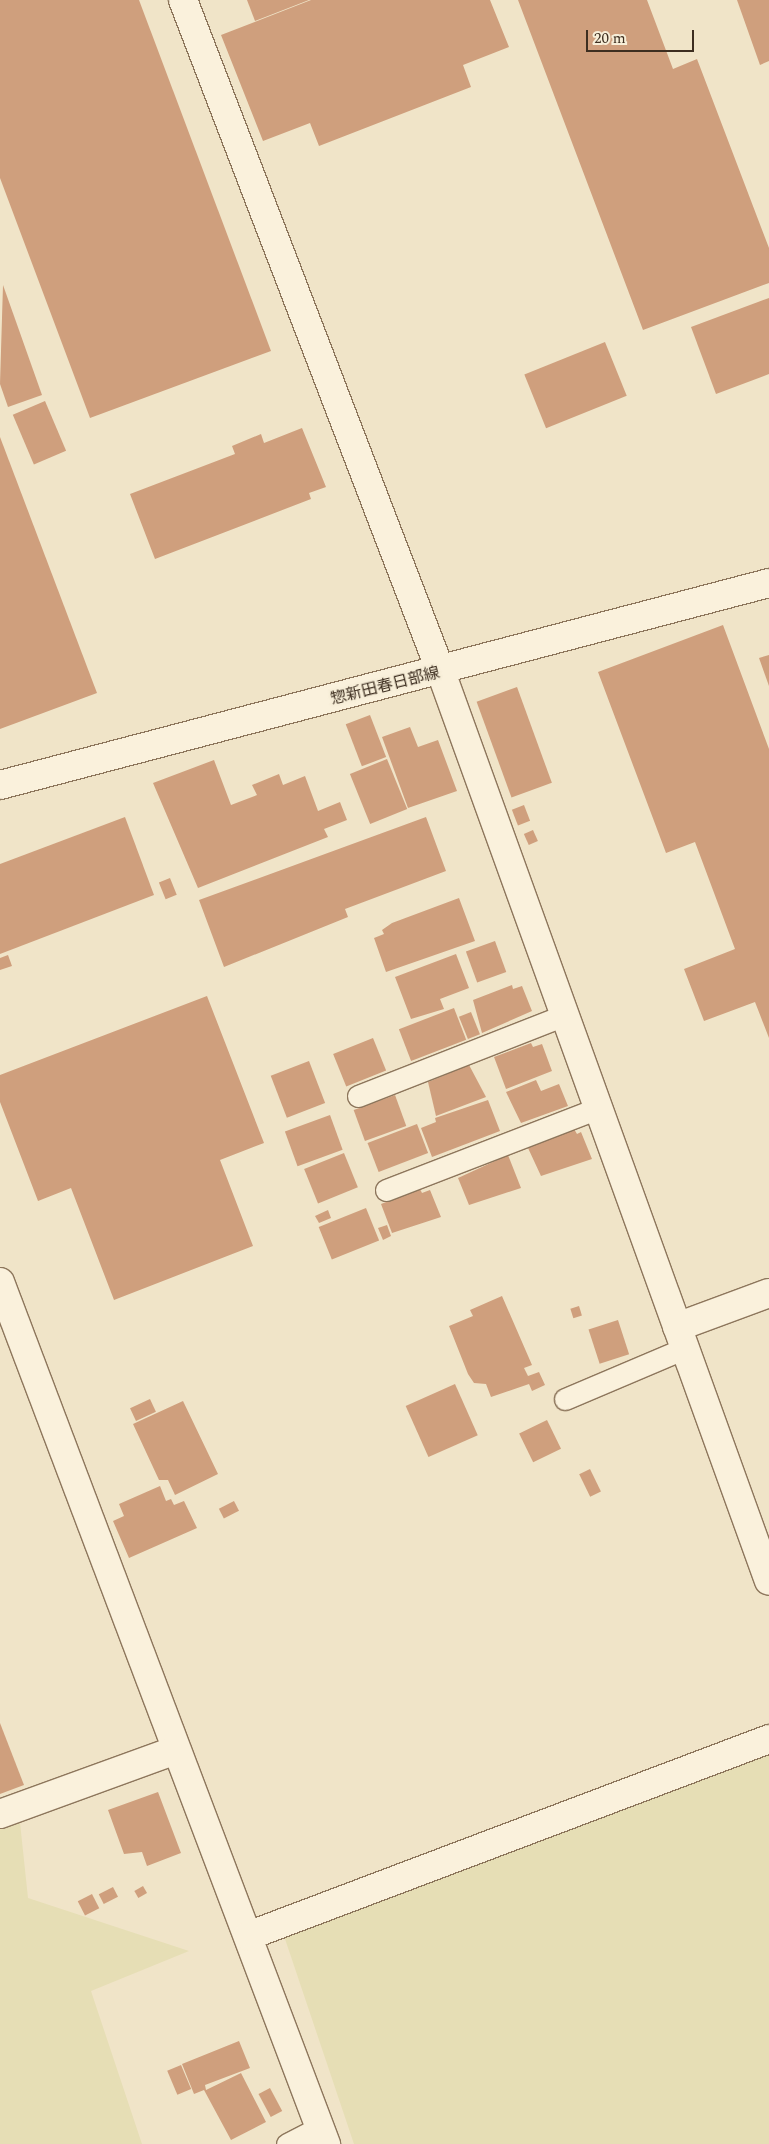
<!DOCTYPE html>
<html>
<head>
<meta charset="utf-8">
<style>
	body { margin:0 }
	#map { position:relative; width:769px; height:2144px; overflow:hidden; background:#f0e4c8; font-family:Spectral,"Noto Sans JP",serif }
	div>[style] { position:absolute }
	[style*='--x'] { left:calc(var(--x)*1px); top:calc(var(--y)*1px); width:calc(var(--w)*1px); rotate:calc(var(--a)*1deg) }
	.farmland>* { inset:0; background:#e6deb5 }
	.building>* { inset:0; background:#cf9f7d; transform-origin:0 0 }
	.roads { filter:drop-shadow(1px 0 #8d765c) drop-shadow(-1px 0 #8d765c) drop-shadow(0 1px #8d765c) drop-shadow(0 -1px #8d765c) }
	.lane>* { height:21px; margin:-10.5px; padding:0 10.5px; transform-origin:10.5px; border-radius:10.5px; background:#faf1dc }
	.street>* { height:28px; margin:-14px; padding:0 14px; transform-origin:14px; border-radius:14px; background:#faf1dc }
	.secondary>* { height:28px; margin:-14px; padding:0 14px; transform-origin:14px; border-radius:14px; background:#faf1dc }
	span { translate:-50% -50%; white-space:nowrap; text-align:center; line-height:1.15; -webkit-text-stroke:4.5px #f7eed8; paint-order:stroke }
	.street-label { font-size:16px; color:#3d2e20 }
	.scale { position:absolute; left:586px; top:30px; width:108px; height:22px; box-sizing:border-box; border:2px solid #3d2e20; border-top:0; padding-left:6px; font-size:15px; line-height:18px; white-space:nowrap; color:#3d2e20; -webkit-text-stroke:4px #f7eed8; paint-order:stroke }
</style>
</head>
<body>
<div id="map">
	<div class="farmland">
		<div style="clip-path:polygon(769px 1746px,769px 2144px,354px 2144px,282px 1930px)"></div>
		<div style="clip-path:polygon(19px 1813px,28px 1898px,189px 1951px,91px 1991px,142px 2144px,0 2144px,0 1822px)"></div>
	</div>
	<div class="building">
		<div style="clip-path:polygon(0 0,139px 0,271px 351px,90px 418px,0 178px)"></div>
		<div style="clip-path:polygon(247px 0,309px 0,255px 21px)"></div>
		<div style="clip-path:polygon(311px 0,490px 0,509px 47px,463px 65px,471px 87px,319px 146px,310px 123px,263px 141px,221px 35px)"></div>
		<div style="clip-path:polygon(518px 0,647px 0,673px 69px,697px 59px,769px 248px,769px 283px,643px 330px)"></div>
		<div style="clip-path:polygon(737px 0,769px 0,769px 61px,760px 65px)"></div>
		<div style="clip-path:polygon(3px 285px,42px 395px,8px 407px,0 384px)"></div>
		<div style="clip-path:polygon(769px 298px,769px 374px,716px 394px,691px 327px)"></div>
		<div style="left:605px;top:342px;width:58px;height:87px;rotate:68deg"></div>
		<div style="left:45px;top:401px;width:54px;height:35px;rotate:67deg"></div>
		<div style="clip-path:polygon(302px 428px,326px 487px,309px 493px,311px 499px,155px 559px,130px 494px,235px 454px,232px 446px,261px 434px,264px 443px)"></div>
		<div style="clip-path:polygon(0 437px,97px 693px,0 729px)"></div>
		<div style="clip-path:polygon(723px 625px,769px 749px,769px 1038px,755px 1002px,704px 1021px,684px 969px,735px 949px,695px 842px,666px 853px,598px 672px)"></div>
		<div style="clip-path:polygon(769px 655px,769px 686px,759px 658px)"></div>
		<div style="left:517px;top:687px;width:102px;height:43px;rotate:70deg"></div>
		<div style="left:370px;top:715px;width:45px;height:26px;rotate:69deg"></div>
		<div style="clip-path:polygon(410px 727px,418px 747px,438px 740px,457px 791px,408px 808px,382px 737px)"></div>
		<div style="left:387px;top:759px;width:54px;height:40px;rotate:68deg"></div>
		<div style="clip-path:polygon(214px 760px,231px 805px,257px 795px,252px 785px,279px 774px,283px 785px,305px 776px,318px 811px,340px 802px,347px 820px,324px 829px,328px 837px,198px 888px,153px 783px)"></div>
		<div style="left:524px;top:805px;width:17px;height:13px;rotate:69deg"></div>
		<div style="clip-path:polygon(125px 817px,154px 895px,0 954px,0 864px)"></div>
		<div style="clip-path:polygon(426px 817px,446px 871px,345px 909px,348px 917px,224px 967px,199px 900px)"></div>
		<div style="left:533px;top:830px;width:12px;height:10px;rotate:66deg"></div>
		<div style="left:170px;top:878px;width:18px;height:12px;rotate:68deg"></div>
		<div style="clip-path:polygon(459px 898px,475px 941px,386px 972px,374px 938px,384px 934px,382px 930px,392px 923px)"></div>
		<div style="left:495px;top:941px;width:33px;height:31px;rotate:70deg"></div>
		<div style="clip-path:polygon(456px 954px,469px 988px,440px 999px,444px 1009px,411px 1019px,395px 977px)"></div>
		<div style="clip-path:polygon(8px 955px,12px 966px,0 970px,0 958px)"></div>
		<div style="clip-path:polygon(512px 985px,513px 989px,522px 986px,532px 1011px,482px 1033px,473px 1000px)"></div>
		<div style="clip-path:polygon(207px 996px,264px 1143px,220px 1160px,253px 1246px,114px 1300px,71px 1188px,38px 1201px,0 1102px,0 1075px)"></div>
		<div style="left:454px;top:1008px;width:34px;height:59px;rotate:69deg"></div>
		<div style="left:471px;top:1012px;width:24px;height:13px;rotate:68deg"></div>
		<div style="left:373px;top:1038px;width:35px;height:43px;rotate:68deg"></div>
		<div style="clip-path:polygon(531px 1043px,533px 1047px,542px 1044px,552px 1071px,506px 1089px,494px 1057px)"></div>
		<div style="left:309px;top:1061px;width:45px;height:41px;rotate:69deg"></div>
		<div style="clip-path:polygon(469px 1065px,486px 1097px,436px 1116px,428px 1082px)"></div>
		<div style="clip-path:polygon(536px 1080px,541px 1091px,559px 1084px,568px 1106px,521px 1123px,506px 1092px)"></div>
		<div style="left:395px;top:1095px;width:33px;height:44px;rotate:70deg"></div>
		<div style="clip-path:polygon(488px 1100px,500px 1131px,432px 1157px,421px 1128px,436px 1122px,435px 1118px)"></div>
		<div style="left:330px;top:1115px;width:37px;height:48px;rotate:70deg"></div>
		<div style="left:417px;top:1124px;width:31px;height:53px;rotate:69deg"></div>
		<div style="clip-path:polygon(574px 1129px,577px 1134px,581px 1132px,592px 1159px,541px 1176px,528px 1148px)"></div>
		<div style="left:344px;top:1153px;width:37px;height:43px;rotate:68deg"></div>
		<div style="clip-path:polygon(508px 1155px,521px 1188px,469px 1205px,458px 1178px)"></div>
		<div style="clip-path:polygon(420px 1189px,422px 1193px,430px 1190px,441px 1217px,392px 1233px,381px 1204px)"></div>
		<div style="left:366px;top:1208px;width:35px;height:51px;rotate:68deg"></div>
		<div style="clip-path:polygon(328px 1210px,331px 1218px,319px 1223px,315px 1216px)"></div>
		<div style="clip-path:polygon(387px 1225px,391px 1236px,383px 1240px,378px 1228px)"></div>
		<div style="clip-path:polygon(502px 1296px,532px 1365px,524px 1368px,528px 1376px,539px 1372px,545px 1385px,532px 1391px,529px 1384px,491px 1397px,486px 1384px,474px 1383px,468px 1374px,449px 1326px,473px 1316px,470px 1310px)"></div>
		<div style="left:579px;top:1306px;width:10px;height:9px;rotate:73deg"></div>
		<div style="left:618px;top:1320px;width:36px;height:31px;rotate:72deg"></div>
		<div style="left:455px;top:1384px;width:56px;height:54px;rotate:66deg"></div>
		<div style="left:150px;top:1399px;width:14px;height:22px;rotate:65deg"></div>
		<div style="clip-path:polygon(183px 1401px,218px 1474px,175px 1495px,168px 1480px,159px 1480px,133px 1424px)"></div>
		<div style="left:547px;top:1420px;width:32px;height:31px;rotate:64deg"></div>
		<div style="left:590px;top:1469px;width:25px;height:12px;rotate:64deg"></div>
		<div style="clip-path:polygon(160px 1486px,166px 1501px,171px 1499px,174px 1505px,184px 1501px,197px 1528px,129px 1558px,113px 1521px,124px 1516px,119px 1504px)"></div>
		<div style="left:234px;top:1501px;width:11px;height:17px;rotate:63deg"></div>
		<div style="clip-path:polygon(0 1723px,24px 1785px,0 1794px)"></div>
		<div style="clip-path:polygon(158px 1792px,181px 1853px,147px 1866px,142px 1852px,124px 1854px,108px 1810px)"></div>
		<div style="left:143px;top:1886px;width:8px;height:10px;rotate:60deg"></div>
		<div style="left:113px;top:1887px;width:11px;height:16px;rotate:63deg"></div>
		<div style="left:92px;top:1894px;width:16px;height:16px;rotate:63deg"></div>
		<div style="clip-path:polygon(239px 2041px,250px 2068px,205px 2085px,206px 2090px,241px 2073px,266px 2122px,231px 2140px,204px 2090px,194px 2094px,182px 2064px)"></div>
		<div style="left:181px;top:2065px;width:26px;height:15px;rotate:67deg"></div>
		<div style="left:270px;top:2088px;width:26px;height:13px;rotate:62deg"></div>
	</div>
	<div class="roads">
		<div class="lane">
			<div style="--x:358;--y:1096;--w:222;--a:-21.4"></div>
			<div style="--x:386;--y:1190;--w:227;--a:-21.1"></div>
			<div style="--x:565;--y:1399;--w:130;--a:-23"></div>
			<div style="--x:287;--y:2144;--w:37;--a:-27"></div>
		</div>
		<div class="street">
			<div style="--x:183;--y:0;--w:720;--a:69"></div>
			<div style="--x:441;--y:672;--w:966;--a:70.16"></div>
			<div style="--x:0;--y:1282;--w:922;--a:69.28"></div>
			<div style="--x:677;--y:1327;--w:98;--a:-20.3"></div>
			<div style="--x:0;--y:1814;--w:187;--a:-20"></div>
			<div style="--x:248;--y:1936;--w:557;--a:-20.71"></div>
		</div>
		<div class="secondary">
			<div style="--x:0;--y:785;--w:795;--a:-14.72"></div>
		</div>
	</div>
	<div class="street-label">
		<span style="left:385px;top:686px;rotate:-14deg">惣新田春日部線</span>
	</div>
	<div class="scale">20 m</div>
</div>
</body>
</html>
